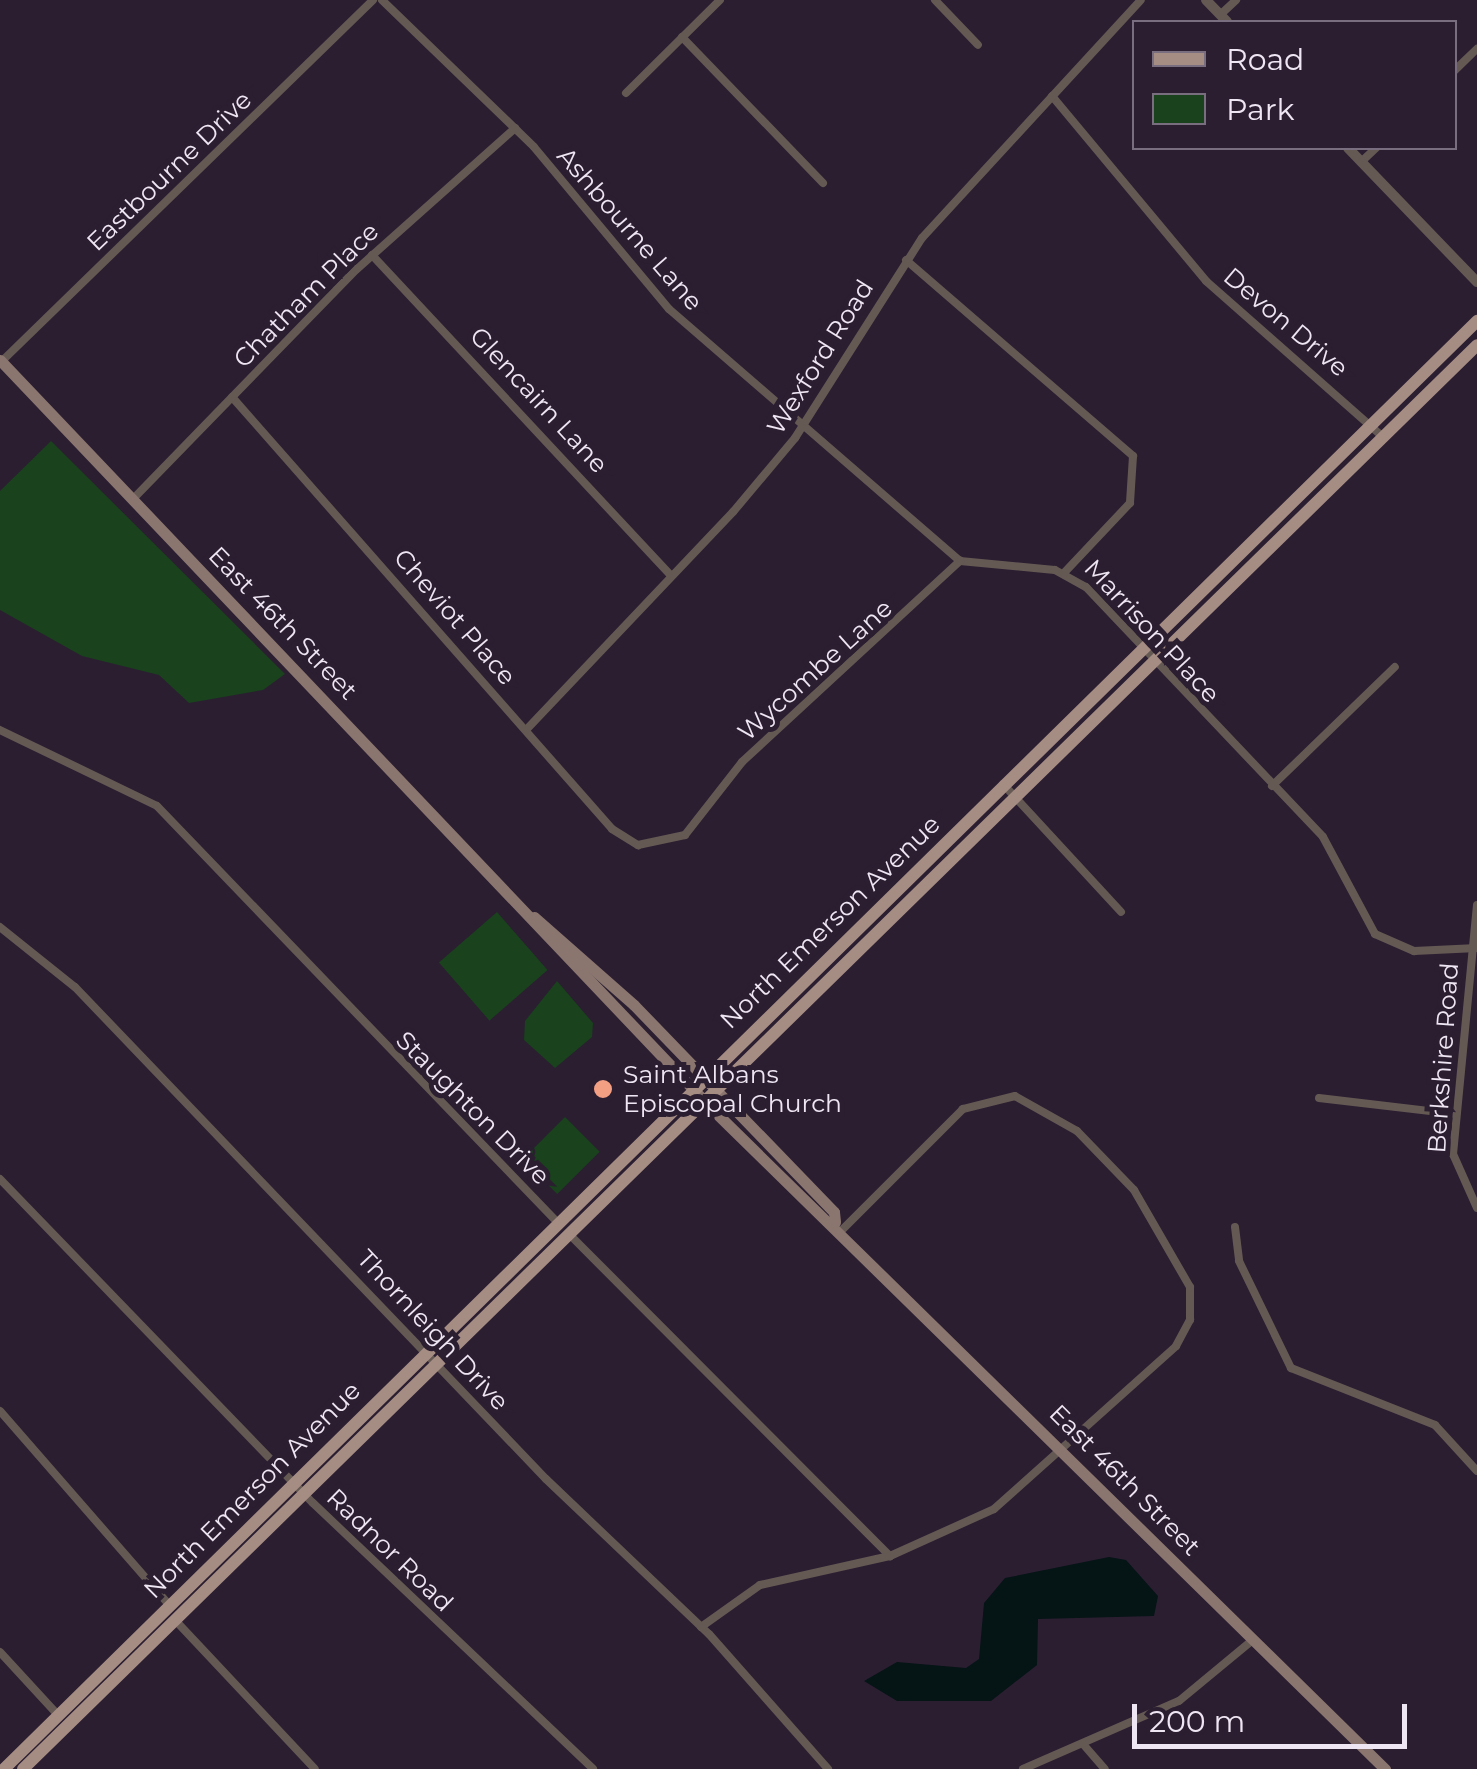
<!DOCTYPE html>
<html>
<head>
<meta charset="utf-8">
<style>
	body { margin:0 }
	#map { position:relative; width:1477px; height:1769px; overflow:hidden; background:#2b1e31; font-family:Montserrat,sans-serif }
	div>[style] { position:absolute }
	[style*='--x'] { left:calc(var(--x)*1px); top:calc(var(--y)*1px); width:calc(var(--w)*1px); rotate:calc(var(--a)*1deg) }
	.green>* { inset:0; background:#19421d; transform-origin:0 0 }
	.water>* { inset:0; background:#051415 }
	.minor>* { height:8px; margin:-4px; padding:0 4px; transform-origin:4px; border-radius:4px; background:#655954 }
	.tertiary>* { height:10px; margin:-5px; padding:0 5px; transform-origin:5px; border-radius:5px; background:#655954 }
	.secondary>* { height:11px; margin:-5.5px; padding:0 5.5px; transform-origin:5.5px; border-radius:5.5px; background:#8a766f }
	.primary>* { height:12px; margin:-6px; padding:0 6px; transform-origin:6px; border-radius:6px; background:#a68d84 }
	.dots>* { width:28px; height:28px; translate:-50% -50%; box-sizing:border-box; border:5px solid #2b1e31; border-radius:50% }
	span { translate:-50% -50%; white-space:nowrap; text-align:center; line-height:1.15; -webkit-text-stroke:10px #2b1e31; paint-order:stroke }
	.street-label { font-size:25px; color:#efe6f3 }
	.poi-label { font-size:25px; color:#efe6f3 }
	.left { translate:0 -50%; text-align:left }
	.legend { position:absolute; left:1132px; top:20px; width:325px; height:130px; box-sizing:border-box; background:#2b1e31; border:2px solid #796e7f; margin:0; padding:12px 18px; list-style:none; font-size:30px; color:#efe6f3 }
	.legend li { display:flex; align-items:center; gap:20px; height:50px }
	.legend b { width:50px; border:2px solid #796e7f }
	.scale { position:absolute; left:1132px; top:1704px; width:275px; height:45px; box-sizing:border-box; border:5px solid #efe6f3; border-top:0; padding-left:12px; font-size:30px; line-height:35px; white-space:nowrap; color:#efe6f3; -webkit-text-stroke:8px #2b1e31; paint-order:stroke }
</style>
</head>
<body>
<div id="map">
	<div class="green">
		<div style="clip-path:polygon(51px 441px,285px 674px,263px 690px,189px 703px,159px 675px,82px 656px,0 610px,0 491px)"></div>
		<div style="left:497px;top:912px;width:77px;height:77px;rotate:49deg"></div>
		<div style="clip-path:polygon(557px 981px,593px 1023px,592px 1037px,555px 1068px,524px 1040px,525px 1021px)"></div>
		<div style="left:565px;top:1117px;width:49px;height:60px;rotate:45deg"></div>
	</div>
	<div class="water">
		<div style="clip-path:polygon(1109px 1557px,1126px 1560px,1158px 1596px,1154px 1616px,1038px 1619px,1037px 1665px,991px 1701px,897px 1701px,864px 1681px,897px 1662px,966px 1668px,979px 1659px,984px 1603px,1005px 1578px)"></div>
	</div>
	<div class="minor">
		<div style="--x:382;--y:0;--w:211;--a:44"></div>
		<div style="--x:534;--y:147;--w:211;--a:50.2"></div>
		<div style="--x:669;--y:309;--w:385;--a:40.9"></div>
		<div style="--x:960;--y:561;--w:95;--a:5.4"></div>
		<div style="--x:1055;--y:570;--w:35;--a:29"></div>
		<div style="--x:1086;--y:587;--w:344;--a:46.5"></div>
		<div style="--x:1323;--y:837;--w:110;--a:61.8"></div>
		<div style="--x:1375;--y:934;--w:43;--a:23.6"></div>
		<div style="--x:1414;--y:951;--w:63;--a:-2.7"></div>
		<div style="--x:935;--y:0;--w:62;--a:46.3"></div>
		<div style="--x:1220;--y:15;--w:22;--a:-43"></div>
		<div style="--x:682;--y:37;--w:203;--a:46"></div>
		<div style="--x:1454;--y:71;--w:32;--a:-44"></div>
		<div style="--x:626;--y:93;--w:132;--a:-44.7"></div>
		<div style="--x:1052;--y:96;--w:241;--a:50.2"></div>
		<div style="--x:1206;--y:281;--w:236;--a:41.4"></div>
		<div style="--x:1361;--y:162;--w:21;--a:-43"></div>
		<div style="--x:372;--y:255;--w:439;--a:47"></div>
		<div style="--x:906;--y:260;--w:300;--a:40.8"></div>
		<div style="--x:1133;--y:456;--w:47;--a:93.7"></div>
		<div style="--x:1130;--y:503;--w:96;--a:133.3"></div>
		<div style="--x:1;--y:362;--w:519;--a:-44.22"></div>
		<div style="--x:232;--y:397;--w:575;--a:48.66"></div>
		<div style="--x:612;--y:829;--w:31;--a:32"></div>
		<div style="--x:638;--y:845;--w:48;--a:-12"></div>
		<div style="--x:685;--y:835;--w:93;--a:-52"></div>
		<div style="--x:742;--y:762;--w:297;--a:-42.7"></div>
		<div style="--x:133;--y:499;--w:321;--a:-45.8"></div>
		<div style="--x:357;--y:269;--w:212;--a:-41.7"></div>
		<div style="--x:0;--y:730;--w:174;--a:25.8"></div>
		<div style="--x:157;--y:806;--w:580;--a:46.12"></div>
		<div style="--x:526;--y:730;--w:301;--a:-46.5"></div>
		<div style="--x:733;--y:512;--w:97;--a:-50"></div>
		<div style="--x:795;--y:438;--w:237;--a:-57.6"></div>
		<div style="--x:922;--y:238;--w:323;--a:-47.4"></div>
		<div style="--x:1003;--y:784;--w:174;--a:47.3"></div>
		<div style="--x:1272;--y:786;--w:171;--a:-44.1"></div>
		<div style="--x:1477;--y:905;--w:250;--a:95.5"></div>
		<div style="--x:1453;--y:1154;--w:59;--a:66"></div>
		<div style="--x:0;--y:927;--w:96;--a:38.7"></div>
		<div style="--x:75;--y:987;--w:681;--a:46.25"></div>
		<div style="--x:546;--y:1479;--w:225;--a:43.6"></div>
		<div style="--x:709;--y:1634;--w:180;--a:48.6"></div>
		<div style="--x:1319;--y:1098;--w:138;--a:6.7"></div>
		<div style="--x:0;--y:1179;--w:450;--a:46"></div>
		<div style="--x:313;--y:1503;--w:386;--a:43.5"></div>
		<div style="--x:1235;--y:1227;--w:34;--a:83"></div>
		<div style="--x:1239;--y:1261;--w:119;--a:64.1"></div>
		<div style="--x:1291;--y:1368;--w:155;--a:21.6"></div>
		<div style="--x:1435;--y:1425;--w:62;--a:47.6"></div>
		<div style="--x:569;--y:1234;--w:455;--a:45.1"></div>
		<div style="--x:0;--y:1411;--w:259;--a:48.9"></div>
		<div style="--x:175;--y:1620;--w:204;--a:46.8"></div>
		<div style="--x:701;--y:1627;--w:72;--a:-35.4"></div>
		<div style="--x:760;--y:1585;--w:133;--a:-12.6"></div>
		<div style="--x:890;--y:1556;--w:114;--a:-24.3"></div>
		<div style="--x:994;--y:1509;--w:244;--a:-41.8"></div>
		<div style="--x:1176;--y:1346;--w:30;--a:-62"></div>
		<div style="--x:1190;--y:1320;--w:33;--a:-90"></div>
		<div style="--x:1190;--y:1287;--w:112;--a:-120"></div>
		<div style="--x:1134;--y:1190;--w:82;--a:-134"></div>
		<div style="--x:1077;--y:1131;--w:71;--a:-150.6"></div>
		<div style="--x:1015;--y:1096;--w:54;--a:166"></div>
		<div style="--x:963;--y:1109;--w:171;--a:135"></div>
		<div style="--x:0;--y:1652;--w:86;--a:47.4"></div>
		<div style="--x:1083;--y:1744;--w:33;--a:49"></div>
		<div style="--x:1023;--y:1769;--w:170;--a:-23.6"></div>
		<div style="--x:1179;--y:1701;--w:97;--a:-39.6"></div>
	</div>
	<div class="tertiary">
		<div style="--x:1206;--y:0;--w:30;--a:46"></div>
		<div style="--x:1348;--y:148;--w:186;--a:46.1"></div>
	</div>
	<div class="secondary">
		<div style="--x:0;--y:360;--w:1036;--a:46.45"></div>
		<div style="--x:714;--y:1111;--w:940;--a:44.44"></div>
		<div style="--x:534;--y:917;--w:133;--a:41.3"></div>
		<div style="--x:634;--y:1005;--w:288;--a:46"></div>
		<div style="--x:834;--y:1212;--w:10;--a:84"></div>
	</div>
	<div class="primary">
		<div style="--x:4;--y:1769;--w:2066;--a:-44.51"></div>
		<div style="--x:23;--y:1769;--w:2035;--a:-44.4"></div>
	</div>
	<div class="dots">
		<div style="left:603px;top:1089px;background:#f39f84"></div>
	</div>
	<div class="street-label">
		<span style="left:169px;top:171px;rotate:-44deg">Eastbourne Drive</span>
		<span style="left:630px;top:229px;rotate:49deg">Ashbourne Lane</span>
		<span style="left:306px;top:295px;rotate:-45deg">Chatham Place</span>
		<span style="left:1286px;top:322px;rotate:40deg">Devon Drive</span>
		<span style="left:820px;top:357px;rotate:-58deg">Wexford Road</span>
		<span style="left:539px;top:400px;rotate:47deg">Glencairn Lane</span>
		<span style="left:455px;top:617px;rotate:49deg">Cheviot Place</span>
		<span style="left:283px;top:623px;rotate:46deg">East 46th Street</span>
		<span style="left:1152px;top:631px;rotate:47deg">Marrison Place</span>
		<span style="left:815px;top:670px;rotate:-42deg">Wycombe Lane</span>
		<span style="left:830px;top:922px;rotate:-44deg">North Emerson Avenue</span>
		<span style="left:1443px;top:1058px;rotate:-86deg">Berkshire Road</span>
		<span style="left:473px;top:1108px;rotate:45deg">Staughton Drive</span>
		<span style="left:433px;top:1330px;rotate:47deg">Thornleigh Drive</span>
		<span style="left:1125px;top:1480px;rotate:45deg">East 46th Street</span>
		<span style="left:252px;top:1490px;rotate:-45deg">North Emerson Avenue</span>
		<span style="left:390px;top:1550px;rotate:44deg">Radnor Road</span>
	</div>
	<div class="poi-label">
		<span class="left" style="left:623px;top:1089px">Saint Albans<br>Episcopal Church</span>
	</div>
	<ul class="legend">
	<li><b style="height:12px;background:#a68d84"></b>Road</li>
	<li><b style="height:28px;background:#19421d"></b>Park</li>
	</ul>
	<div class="scale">200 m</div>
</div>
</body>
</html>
